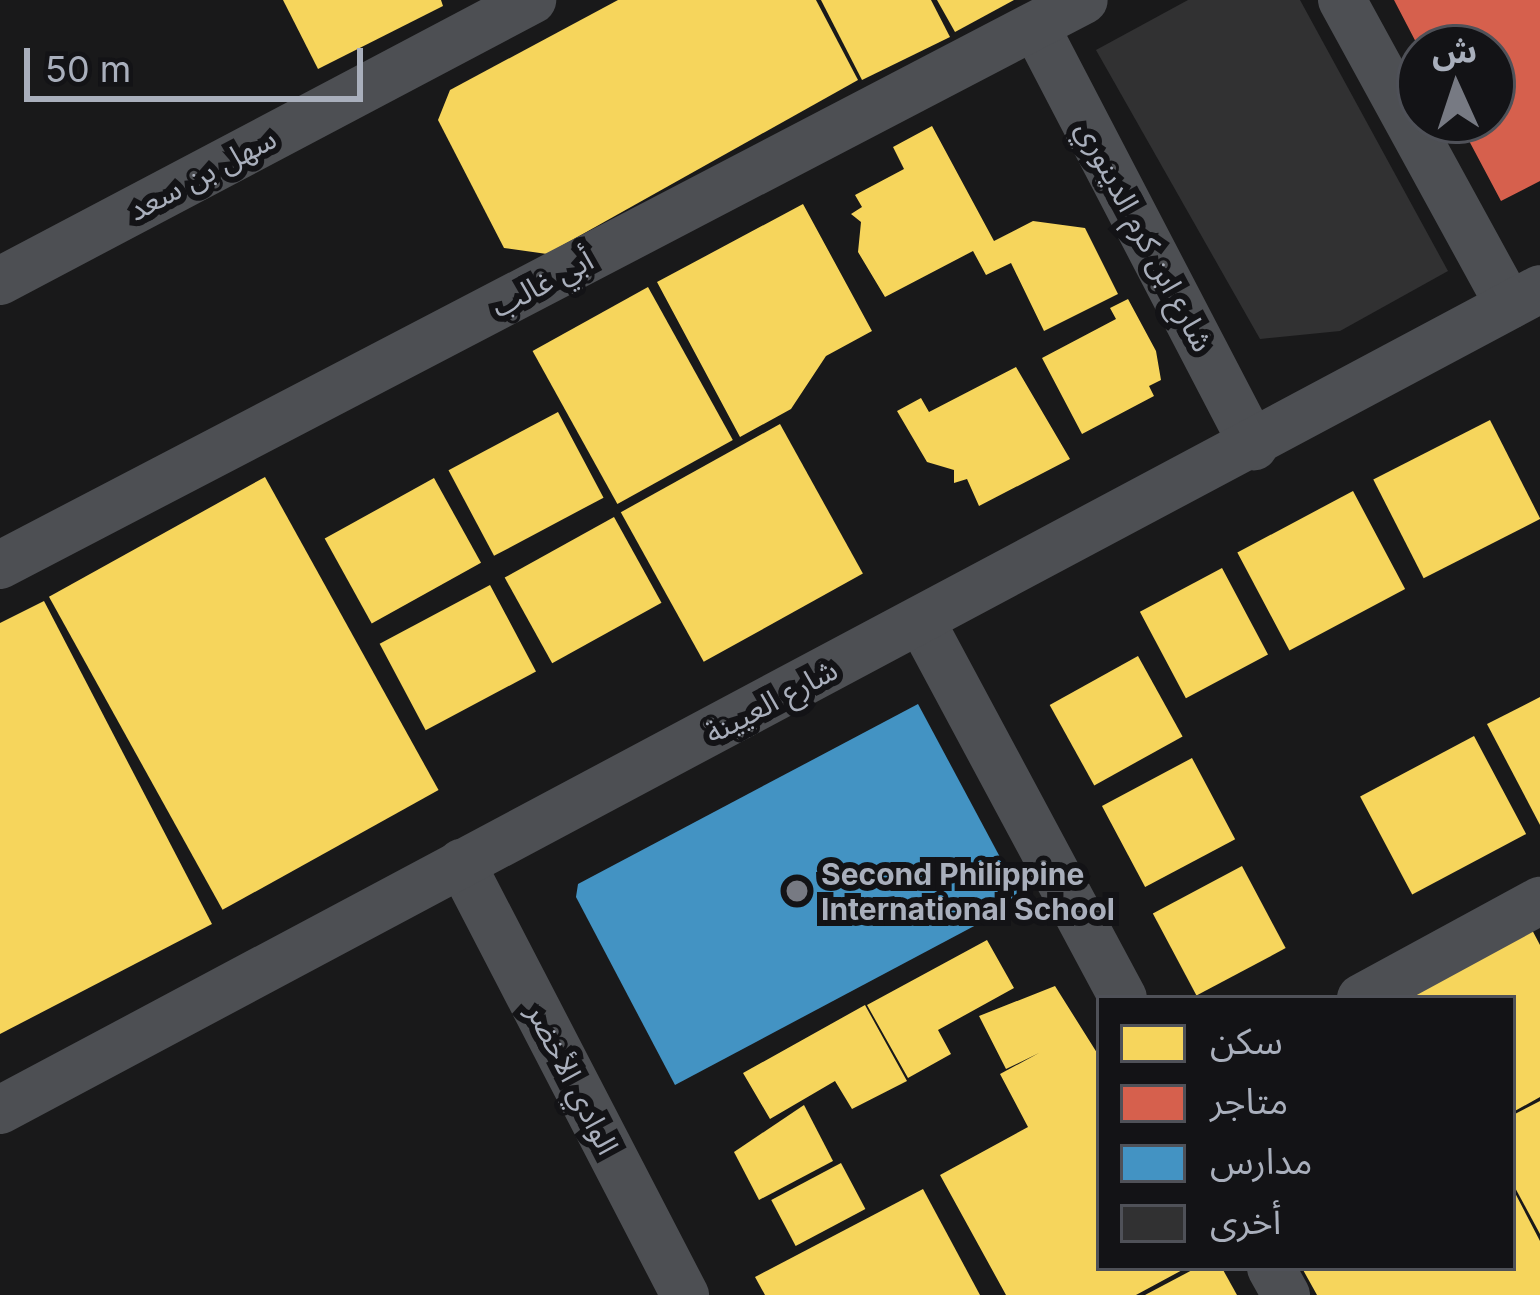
<!DOCTYPE html>
<html>
<head>
<meta charset="utf-8">
<style>
	body { margin:0 }
	#map { position:relative; width:1540px; height:1295px; overflow:hidden; background:#19191a; font-family:Inter,"Noto Sans Arabic",sans-serif }
	div>[style] { position:absolute }
	[style*='--x'] { left:calc(var(--x)*1px); top:calc(var(--y)*1px); width:calc(var(--w)*1px); rotate:calc(var(--a)*1deg) }
	.homes>* { inset:0; background:#f6d55c; transform-origin:0 0 }
	.shops>* { inset:0; background:#d6604d }
	.schools>* { inset:0; background:#4393c3 }
	.building>* { inset:0; background:#313132 }
	.minor>* { height:48px; margin:-24px; padding:0 24px; transform-origin:24px; border-radius:24px; background:#4d4f53 }
	.dots>* { width:33px; height:33px; translate:-50% -50%; box-sizing:border-box; border:6px solid #131316; border-radius:50% }
	span { translate:-50% -50%; white-space:nowrap; text-align:center; line-height:1.15; -webkit-text-stroke:12px #131316; paint-order:stroke }
	.street-label { font-size:30px; color:#a9afbc }
	.poi-label { font-size:30px; color:#a9afbc; font-weight:700 }
	.left { translate:0 -50%; text-align:left }
	.legend { position:absolute; left:1096px; top:995px; width:420px; height:276px; box-sizing:border-box; background:#131316; border:3px solid #4f5158; margin:0; padding:15px 21px; list-style:none; font-size:36px; color:#a9afbc }
	.legend li { display:flex; align-items:center; gap:24px; height:60px }
	.legend b { width:60px; border:3px solid #4f5158 }
	.north { position:absolute; left:1396px; top:24px; width:120px; height:120px; box-sizing:border-box; background:#131316; border:3px solid #4f5158; border-radius:50%; rotate:357deg; font-size:33px; font-weight:700; line-height:48px; text-align:center; color:#a9afbc }
	.north::after { content:''; display:block; margin:auto; width:42px; height:54px; background:#777a83; clip-path:polygon(50% 0,100% 100%,50% 72%,0 100%) }
	.scale { position:absolute; left:24px; top:48px; width:339px; height:54px; box-sizing:border-box; border:6px solid #a9afbc; border-top:0; padding-left:15px; font-size:36px; line-height:42px; white-space:nowrap; color:#a9afbc; -webkit-text-stroke:9px #131316; paint-order:stroke }
</style>
</head>
<body>
<div id="map">
	<div class="homes">
		<div style="clip-path:polygon(283px 0,441px 0,443px 6px,318px 69px)"></div>
		<div style="clip-path:polygon(618px 0,816px 0,858px 80px,547px 254px,504px 248px,438px 120px,450px 90px)"></div>
		<div style="clip-path:polygon(821px 0,931px 0,950px 37px,862px 80px)"></div>
		<div style="clip-path:polygon(937px 0,1014px 0,955px 32px)"></div>
		<div style="clip-path:polygon(932px 126px,994px 241px,1033px 221px,1085px 228px,1118px 294px,1044px 331px,1011px 263px,986px 275px,973px 251px,885px 297px,858px 252px,861px 222px,851px 214px,862px 207px,855px 195px,904px 169px,893px 147px)"></div>
		<div style="clip-path:polygon(803px 204px,872px 331px,826px 356px,791px 409px,740px 437px,657px 282px)"></div>
		<div style="left:648px;top:287px;width:175px;height:132px;rotate:61deg"></div>
		<div style="clip-path:polygon(1128px 299px,1156px 351px,1161px 380px,1149px 386px,1154px 396px,1082px 434px,1042px 358px,1116px 319px,1110px 308px)"></div>
		<div style="clip-path:polygon(1016px 367px,1070px 459px,979px 506px,967px 479px,954px 483px,954px 470px,927px 462px,897px 411px,921px 398px,929px 412px)"></div>
		<div style="left:558px;top:412px;width:97px;height:124px;rotate:62deg"></div>
		<div style="left:1490px;top:420px;width:111px;height:131px;rotate:63deg"></div>
		<div style="left:780px;top:424px;width:171px;height:182px;rotate:61deg"></div>
		<div style="left:265px;top:477px;width:358px;height:247px;rotate:61deg"></div>
		<div style="left:434px;top:478px;width:97px;height:125px;rotate:61deg"></div>
		<div style="left:1353px;top:491px;width:111px;height:131px;rotate:62deg"></div>
		<div style="left:614px;top:517px;width:98px;height:125px;rotate:61deg"></div>
		<div style="left:1222px;top:568px;width:98px;height:93px;rotate:62deg"></div>
		<div style="left:490px;top:585px;width:98px;height:125px;rotate:62deg"></div>
		<div style="clip-path:polygon(44px 601px,212px 924px,0 1034px,0 623px)"></div>
		<div style="left:1138px;top:656px;width:92px;height:101px;rotate:61deg"></div>
		<div style="clip-path:polygon(1540px 697px,1540px 825px,1487px 724px)"></div>
		<div style="left:1474px;top:736px;width:111px;height:129px;rotate:62deg"></div>
		<div style="left:1192px;top:758px;width:92px;height:102px;rotate:62deg"></div>
		<div style="left:1242px;top:866px;width:93px;height:101px;rotate:62deg"></div>
		<div style="clip-path:polygon(1530px 926px,1540px 945px,1540px 1097px,1513px 1112px,1513px 998px,1396px 998px)"></div>
		<div style="clip-path:polygon(987px 940px,1014px 988px,938px 1030px,951px 1054px,908px 1078px,867px 1005px)"></div>
		<div style="clip-path:polygon(1055px 986px,1099px 1056px,1099px 1268px,1186px 1268px,1136px 1295px,1006px 1295px,940px 1175px,1028px 1127px,1000px 1074px,1039px 1053px,1006px 1069px,979px 1016px)"></div>
		<div style="clip-path:polygon(865px 1005px,907px 1081px,852px 1109px,835px 1081px,770px 1119px,743px 1073px)"></div>
		<div style="clip-path:polygon(1540px 1101px,1540px 1234px,1513px 1184px,1513px 1115px)"></div>
		<div style="clip-path:polygon(804px 1105px,833px 1161px,759px 1200px,734px 1152px)"></div>
		<div style="left:841px;top:1163px;width:52px;height:79px;rotate:62deg"></div>
		<div style="clip-path:polygon(923px 1189px,980px 1295px,765px 1295px,755px 1277px)"></div>
		<div style="clip-path:polygon(1513px 1189px,1540px 1241px,1540px 1295px,1317px 1295px,1302px 1268px,1513px 1268px)"></div>
		<div style="clip-path:polygon(1196px 1268px,1222px 1268px,1237px 1295px,1145px 1295px)"></div>
	</div>
	<div class="shops">
		<div style="clip-path:polygon(1394px 0,1540px 0,1540px 181px,1501px 201px,1458px 120px,1492px 120px,1492px 48px,1419px 48px)"></div>
	</div>
	<div class="schools">
		<div style="clip-path:polygon(918px 704px,1023px 900px,675px 1085px,576px 897px,578px 884px)"></div>
	</div>
	<div class="building">
		<div style="clip-path:polygon(1188px 0,1300px 0,1448px 271px,1340px 331px,1260px 339px,1096px 50px)"></div>
	</div>
	<div class="minor">
		<div style="--x:1342;--y:0;--w:348;--a:61.3"></div>
		<div style="--x:1035;--y:26;--w:474;--a:62.5"></div>
		<div style="--x:0;--y:281;--w:602;--a:-27.84"></div>
		<div style="--x:0;--y:565;--w:1222;--a:-27.53"></div>
		<div style="--x:922;--y:623;--w:425;--a:61.8"></div>
		<div style="--x:461;--y:863;--w:487;--a:62.6"></div>
		<div style="--x:1361;--y:998;--w:204;--a:-28.5"></div>
		<div style="--x:0;--y:1110;--w:1745;--a:-28.06"></div>
		<div style="--x:1271;--y:1268;--w:31;--a:61"></div>
	</div>
	<div class="dots">
		<div style="left:797px;top:891px;background:#777a83"></div>
	</div>
	<div class="street-label">
		<span style="left:202px;top:174px;rotate:-28deg">سهل بن سعد</span>
		<span style="left:1145px;top:236px;rotate:62deg">شارع ابن كرم الدينوري</span>
		<span style="left:542px;top:283px;rotate:-28deg">أبي غالب</span>
		<span style="left:771px;top:701px;rotate:-28deg">شارع العيينة</span>
		<span style="left:573px;top:1079px;rotate:63deg">الوادي الأخضر</span>
	</div>
	<div class="poi-label">
		<span class="left" style="left:821px;top:891px">Second Philippine<br>International School</span>
	</div>
	<ul class="legend">
	<li><b style="height:33px;background:#f6d55c"></b>سكن</li>
	<li><b style="height:33px;background:#d6604d"></b>متاجر</li>
	<li><b style="height:33px;background:#4393c3"></b>مدارس</li>
	<li><b style="height:33px;background:#313132"></b>أخرى</li>
	</ul>
	<div class="north">ش</div>
	<div class="scale">50 m</div>
</div>
</body>
</html>
